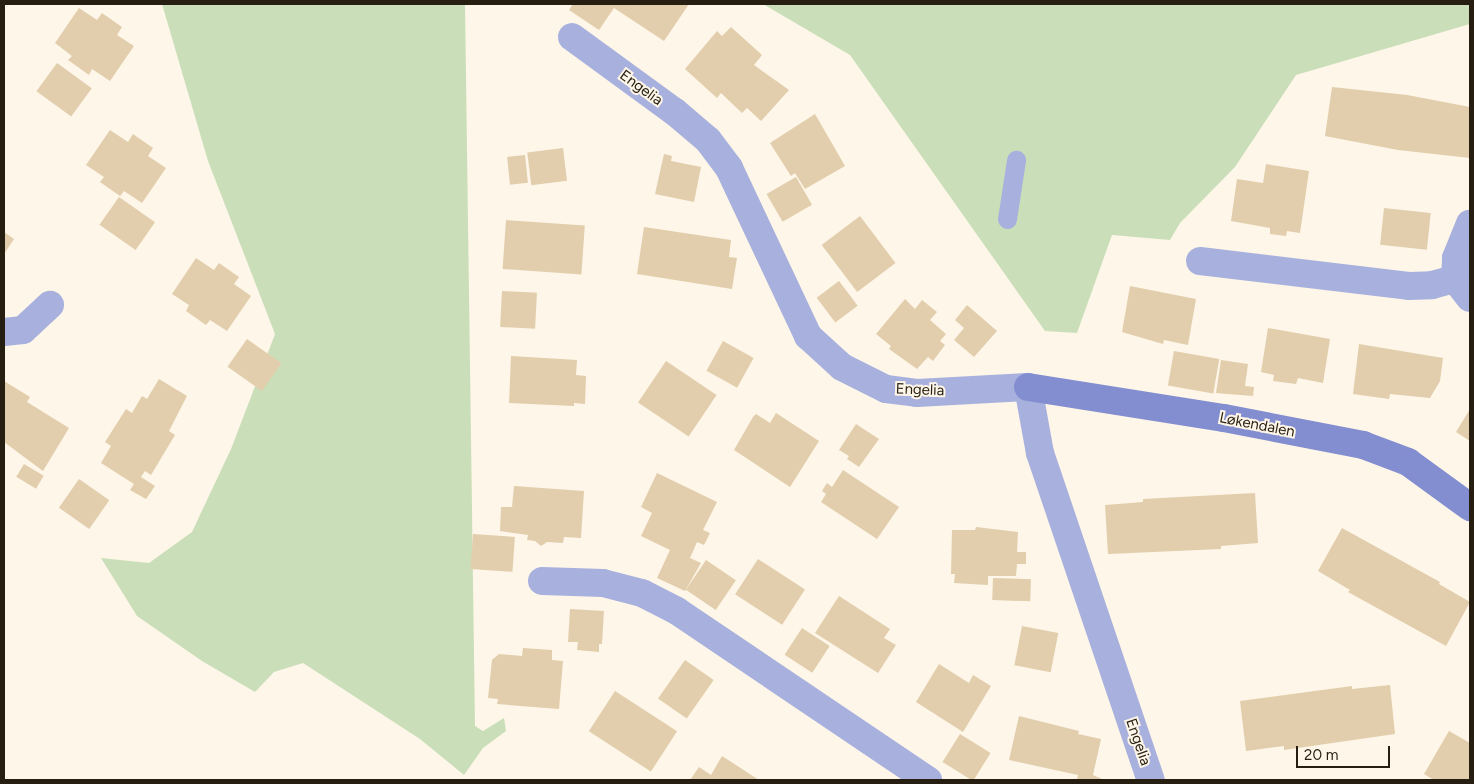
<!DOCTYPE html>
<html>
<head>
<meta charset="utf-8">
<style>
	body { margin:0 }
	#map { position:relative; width:1474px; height:784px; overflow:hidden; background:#fef6e8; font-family:Figtree,sans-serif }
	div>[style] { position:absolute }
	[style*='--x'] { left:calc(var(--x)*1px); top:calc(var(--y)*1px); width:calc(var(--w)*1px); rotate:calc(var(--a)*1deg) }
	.green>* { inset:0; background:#cadfb9 }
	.building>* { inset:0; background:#e2ceac; transform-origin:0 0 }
	.lane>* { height:19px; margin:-9.5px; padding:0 9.5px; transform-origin:9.5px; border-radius:9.5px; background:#a8b1de }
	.street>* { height:28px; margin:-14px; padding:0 14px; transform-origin:14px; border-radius:14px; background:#a8b1de }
	.secondary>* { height:28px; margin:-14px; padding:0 14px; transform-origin:14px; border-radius:14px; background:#838ed0 }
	span { translate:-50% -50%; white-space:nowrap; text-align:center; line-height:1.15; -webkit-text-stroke:4px #fef6e8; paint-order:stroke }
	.street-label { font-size:15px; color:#251e11 }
	.frame { position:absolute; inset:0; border:5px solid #251e11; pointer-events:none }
	.scale { position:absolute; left:1296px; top:746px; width:94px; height:22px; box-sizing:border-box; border:2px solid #251e11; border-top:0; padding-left:6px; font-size:15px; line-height:18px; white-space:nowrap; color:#251e11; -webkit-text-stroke:4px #fef6e8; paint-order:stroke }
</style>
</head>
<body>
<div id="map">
	<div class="green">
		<div style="clip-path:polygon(162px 4px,465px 4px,475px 726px,483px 731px,504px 718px,506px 731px,483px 748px,464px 775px,420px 739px,303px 663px,274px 672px,255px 692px,202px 661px,137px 616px,101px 558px,149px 563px,192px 532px,231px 449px,275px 334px,208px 161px)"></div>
		<div style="clip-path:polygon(763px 4px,1470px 4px,1470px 24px,1296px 75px,1235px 167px,1180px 223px,1170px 240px,1112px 235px,1077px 333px,1045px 331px,850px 55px)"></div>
	</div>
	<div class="building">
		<div style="clip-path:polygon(573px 4px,689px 4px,664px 41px,614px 8px,599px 30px,569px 10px)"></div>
		<div style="clip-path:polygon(79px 8px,97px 20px,102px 13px,122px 27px,117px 35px,134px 46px,110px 81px,92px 69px,89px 75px,68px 60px,72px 56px,55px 43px)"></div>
		<div style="clip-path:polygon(731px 27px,762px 55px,754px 65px,789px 90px,761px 121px,747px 108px,742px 113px,721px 93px,717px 98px,685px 69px,717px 31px,722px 36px)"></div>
		<div style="left:57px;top:63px;width:43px;height:35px;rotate:36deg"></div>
		<div style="clip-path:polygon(1332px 87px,1407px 95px,1470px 107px,1470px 158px,1398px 150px,1325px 136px)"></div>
		<div style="clip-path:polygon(815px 114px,845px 166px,805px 189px,795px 173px,791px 176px,770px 143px)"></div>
		<div style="clip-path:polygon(110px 130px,128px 142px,133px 134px,153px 148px,148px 156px,166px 168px,142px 203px,124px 191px,120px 196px,100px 182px,104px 177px,86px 165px)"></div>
		<div style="left:563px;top:148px;width:33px;height:36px;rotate:83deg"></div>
		<div style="clip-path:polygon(664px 154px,672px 156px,671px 161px,701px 167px,694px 202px,655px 194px)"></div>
		<div style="left:525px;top:155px;width:28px;height:18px;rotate:84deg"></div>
		<div style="clip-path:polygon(1266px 164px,1309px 171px,1300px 233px,1287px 231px,1286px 236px,1270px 234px,1270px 228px,1231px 221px,1237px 179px,1263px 183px)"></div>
		<div style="left:796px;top:177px;width:32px;height:34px;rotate:60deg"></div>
		<div style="left:119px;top:197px;width:44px;height:34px;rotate:35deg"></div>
		<div style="left:1384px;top:208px;width:47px;height:37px;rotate:6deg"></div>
		<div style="left:860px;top:216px;width:59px;height:48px;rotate:53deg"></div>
		<div style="left:506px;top:220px;width:79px;height:49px;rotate:4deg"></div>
		<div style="clip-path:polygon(644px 227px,731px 240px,729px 257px,737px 258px,732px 289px,637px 274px)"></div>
		<div style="clip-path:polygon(4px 232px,14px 239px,4px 254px)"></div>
		<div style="clip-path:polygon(196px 258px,214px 270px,219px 263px,239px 277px,234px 284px,251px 296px,227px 331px,210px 320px,206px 325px,186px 311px,189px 305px,172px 294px)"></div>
		<div style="left:839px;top:281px;width:31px;height:28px;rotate:53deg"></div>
		<div style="clip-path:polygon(1130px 286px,1196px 299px,1188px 345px,1164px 340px,1163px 344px,1122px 332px)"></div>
		<div style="left:502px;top:291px;width:35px;height:36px;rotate:3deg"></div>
		<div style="clip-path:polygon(905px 299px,915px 309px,922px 300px,937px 312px,930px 320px,946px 334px,940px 341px,945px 345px,933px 361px,928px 357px,917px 369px,889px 349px,891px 346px,876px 334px)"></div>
		<div style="clip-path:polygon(967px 305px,997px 331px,974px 357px,954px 340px,964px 328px,955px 320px)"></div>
		<div style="clip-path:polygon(1268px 328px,1330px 339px,1323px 383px,1298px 378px,1296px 384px,1273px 381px,1274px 375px,1261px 372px)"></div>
		<div style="left:247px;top:339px;width:42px;height:34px;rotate:35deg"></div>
		<div style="left:723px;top:341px;width:35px;height:34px;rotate:29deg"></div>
		<div style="clip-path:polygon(1359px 344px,1443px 358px,1440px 381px,1430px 398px,1390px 394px,1389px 399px,1353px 394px)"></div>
		<div style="left:1174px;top:351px;width:46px;height:35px;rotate:10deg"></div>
		<div style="clip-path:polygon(511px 356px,577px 360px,576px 375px,586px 376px,585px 404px,574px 403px,574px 406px,509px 403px)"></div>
		<div style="clip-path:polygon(1221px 360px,1248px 364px,1245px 386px,1254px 387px,1253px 396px,1216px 393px)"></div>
		<div style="left:666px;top:361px;width:61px;height:50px;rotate:34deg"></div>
		<div style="clip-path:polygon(159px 379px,187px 396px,169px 431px,175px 435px,151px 475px,145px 471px,141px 477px,155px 486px,146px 499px,130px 490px,134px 484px,101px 463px,111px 446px,105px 442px,126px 409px,132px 413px,142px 396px,147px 399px)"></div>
		<div style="clip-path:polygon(4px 381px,30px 397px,27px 402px,69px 428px,43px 471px,4px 442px)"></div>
		<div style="clip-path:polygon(1470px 409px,1470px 441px,1456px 432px)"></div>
		<div style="clip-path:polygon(776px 413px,819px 441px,790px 487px,734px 450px,753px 417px,756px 414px,770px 423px)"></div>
		<div style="clip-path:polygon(856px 424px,879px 439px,859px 467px,847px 459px,849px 456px,839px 450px)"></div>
		<div style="left:24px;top:464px;width:23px;height:15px;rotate:31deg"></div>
		<div style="clip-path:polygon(843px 470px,899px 507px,877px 539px,821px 502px,826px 494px,822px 491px,827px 483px,832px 487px)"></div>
		<div style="clip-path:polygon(657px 473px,717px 502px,703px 530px,710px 533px,704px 545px,697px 542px,690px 558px,701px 563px,685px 591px,657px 578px,670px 550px,641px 536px,652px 513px,641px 507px)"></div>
		<div style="left:79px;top:479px;width:37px;height:35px;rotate:35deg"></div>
		<div style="clip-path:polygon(514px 486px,584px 491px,581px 538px,564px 537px,563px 543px,547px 542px,541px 546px,535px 541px,527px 540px,528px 535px,500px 531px,501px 507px,512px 507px)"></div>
		<div style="clip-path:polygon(1255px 493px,1258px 543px,1221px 546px,1221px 549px,1108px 554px,1105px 505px,1143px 502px,1143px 499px)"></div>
		<div style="clip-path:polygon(976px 527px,1018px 532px,1017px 552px,1026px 552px,1026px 564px,1017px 564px,1016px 576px,988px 576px,988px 585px,954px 583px,955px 574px,951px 574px,952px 530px,975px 530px)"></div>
		<div style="clip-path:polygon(1342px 528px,1440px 582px,1439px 584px,1470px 602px,1446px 646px,1348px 592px,1350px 590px,1318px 571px)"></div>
		<div style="left:473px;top:534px;width:42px;height:35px;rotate:4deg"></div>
		<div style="left:758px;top:559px;width:56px;height:42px;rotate:33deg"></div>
		<div style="left:706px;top:560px;width:36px;height:36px;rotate:34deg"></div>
		<div style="left:993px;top:578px;width:38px;height:22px;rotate:2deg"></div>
		<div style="clip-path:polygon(839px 596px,890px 629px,884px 638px,896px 645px,878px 673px,815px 633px)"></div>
		<div style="clip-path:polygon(570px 609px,604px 611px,602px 644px,599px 644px,599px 652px,577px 650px,578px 642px,568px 642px)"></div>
		<div style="left:1022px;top:626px;width:37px;height:40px;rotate:11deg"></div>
		<div style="left:802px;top:628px;width:33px;height:32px;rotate:33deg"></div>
		<div style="clip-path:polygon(523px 648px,552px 650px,552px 660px,563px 661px,559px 709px,497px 704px,498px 699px,488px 698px,492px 660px,499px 654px,522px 656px)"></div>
		<div style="left:685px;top:660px;width:35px;height:47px;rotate:35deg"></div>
		<div style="clip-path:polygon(939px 664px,969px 683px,973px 675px,991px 686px,963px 732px,916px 702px)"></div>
		<div style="clip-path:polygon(1390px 685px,1395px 734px,1284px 750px,1284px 746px,1246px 751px,1240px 701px,1352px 686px,1352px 689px)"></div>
		<div style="left:615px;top:691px;width:74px;height:48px;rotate:33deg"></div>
		<div style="clip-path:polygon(1019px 716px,1079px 731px,1078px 734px,1101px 739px,1093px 775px,1104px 780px,1077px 780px,1078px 775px,1009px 760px)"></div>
		<div style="clip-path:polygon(1449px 731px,1470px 743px,1470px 780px,1434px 780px,1424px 774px)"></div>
		<div style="left:960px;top:734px;width:36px;height:33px;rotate:32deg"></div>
		<div style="clip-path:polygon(722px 756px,759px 780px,690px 780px,699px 767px,711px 775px)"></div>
	</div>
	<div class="lane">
		<div style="--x:1007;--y:219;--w:60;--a:-81.3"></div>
	</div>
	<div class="street">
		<div style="--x:572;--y:37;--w:127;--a:36.1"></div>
		<div style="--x:675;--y:112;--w:43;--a:40.3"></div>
		<div style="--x:708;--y:140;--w:35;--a:53"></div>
		<div style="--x:729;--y:168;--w:186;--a:64.8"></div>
		<div style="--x:808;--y:336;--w:46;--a:42.4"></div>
		<div style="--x:842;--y:367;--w:49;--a:26.6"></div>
		<div style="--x:886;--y:389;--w:31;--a:7"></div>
		<div style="--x:917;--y:393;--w:111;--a:-3.1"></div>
		<div style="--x:1028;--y:387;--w:67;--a:79.7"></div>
		<div style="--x:1040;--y:453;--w:345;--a:71.3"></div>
		<div style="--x:1200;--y:261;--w:210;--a:6.8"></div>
		<div style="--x:1409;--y:286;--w:23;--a:-2"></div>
		<div style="--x:1432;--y:285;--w:24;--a:-15"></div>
		<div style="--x:1455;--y:279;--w:24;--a:52"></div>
		<div style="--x:1455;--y:279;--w:21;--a:-87"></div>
		<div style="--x:1456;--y:258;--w:37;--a:-68"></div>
		<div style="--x:4;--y:332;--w:19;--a:-6"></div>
		<div style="--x:23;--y:330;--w:37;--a:-43"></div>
		<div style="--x:542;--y:581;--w:61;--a:1.9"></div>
		<div style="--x:603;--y:583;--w:40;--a:14.4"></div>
		<div style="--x:642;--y:593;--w:39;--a:27"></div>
		<div style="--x:677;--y:611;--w:303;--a:34"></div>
	</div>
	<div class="secondary">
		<div style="--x:1028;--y:387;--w:198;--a:9"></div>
		<div style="--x:1224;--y:418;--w:142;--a:11"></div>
		<div style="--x:1363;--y:445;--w:48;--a:20.7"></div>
		<div style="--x:1408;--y:462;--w:77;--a:36"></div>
	</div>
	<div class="street-label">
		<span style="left:641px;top:88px;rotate:36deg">Engelia</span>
		<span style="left:920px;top:390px;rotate:2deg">Engelia</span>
		<span style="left:1257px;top:425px;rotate:11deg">Løkendalen</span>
		<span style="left:1138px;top:742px;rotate:71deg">Engelia</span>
	</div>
	<div class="frame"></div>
	<div class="scale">20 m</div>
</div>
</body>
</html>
